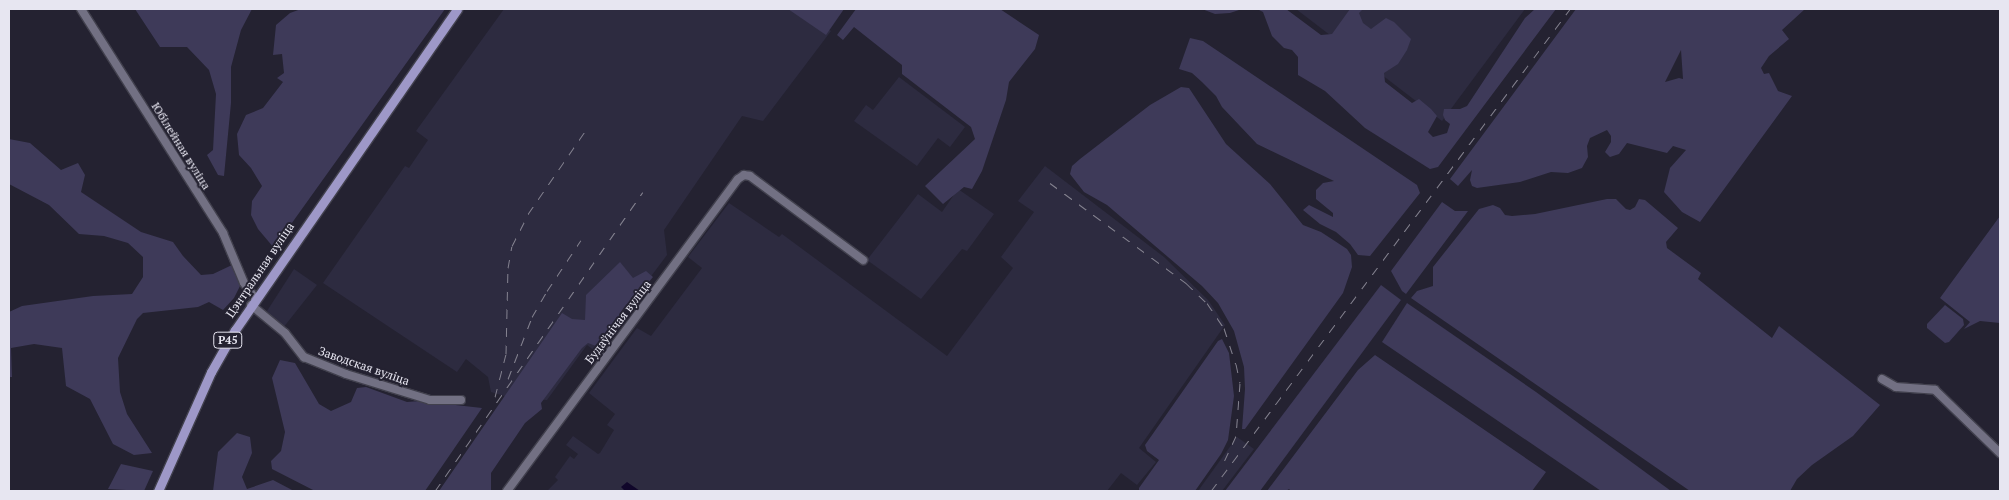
<!DOCTYPE html>
<html>
<head>
<meta charset="utf-8">
<style>
	body { margin:0 }
	#map { position:relative; width:2009px; height:500px; overflow:hidden; background:#242231; font-family:"PT Serif",serif }
	div>[style] { position:absolute }
	[style*='--x'] { left:calc(var(--x)*1px); top:calc(var(--y)*1px); width:calc(var(--w)*1px); rotate:calc(var(--a)*1deg) }
	.built>* { inset:0; background:#2d2b40 }
	.green>* { inset:0; background:#3e3a59 }
	.water>* { inset:0; background:#10062a }
	.roads { filter:drop-shadow(1px 0 #41404d) drop-shadow(-1px 0 #41404d) drop-shadow(0 1px #41404d) drop-shadow(0 -1px #41404d) }
	.minor>* { height:8px; margin:-4px; padding:0 4px; transform-origin:4px; border-radius:4px; background:#727083 }
	.major>* { height:9px; margin:-4.5px; padding:0 4.5px; transform-origin:4.5px; border-radius:4.5px; background:#9e98c8 }
	.rail>* { height:1px; margin-top:-0.5px; transform-origin:0; background:repeating-linear-gradient(90deg,#858390 0 9px,transparent 0 18px) }
	span { translate:-50% -50%; white-space:nowrap; text-align:center; line-height:1.15; -webkit-text-stroke:4px #242231; paint-order:stroke }
	.shield-label span { padding:1px 4px; background:#242231; border:1px solid; border-radius:4px; -webkit-text-stroke-width:0 }
	.shield-label { font-size:11px; color:#e7e6f1; font-weight:700 }
	.street-label { font-size:12px; color:#e7e6f1 }
	.frame { position:absolute; inset:0; border:10px solid #e7e6f1; pointer-events:none }
</style>
</head>
<body>
<div id="map">
	<div class="built">
		<div style="clip-path:polygon(504px 9px,798px 9px,831px 31px,763px 121px,742px 116px,664px 230px,667px 255px,595px 351px,587px 345px,547px 400px,511px 398px,491px 392px,488px 377px,466px 359px,457px 372px,323px 283px,405px 166px,409px 168px,428px 140px,416px 131px)"></div>
		<div style="clip-path:polygon(1296px 9px,1525px 9px,1442px 121px)"></div>
		<div style="clip-path:polygon(899px 77px,965px 127px,950px 147px,938px 138px,917px 166px,854px 121px,866px 105px,873px 110px)"></div>
		<div style="clip-path:polygon(1045px 166px,1164px 257px,1208px 300px,1225px 325px,1139px 448px,1156px 462px,1137px 485px,1121px 473px,1107px 491px,547px 491px,558px 480px,555px 477px,570px 456px,574px 459px,578px 454px,566px 445px,573px 436px,598px 454px,600px 453px,614px 430px,607px 425px,615px 414px,589px 393px,637px 328px,651px 336px,702px 268px,688px 257px,729px 203px,779px 237px,782px 234px,947px 356px,1013px 268px,1001px 257px,1034px 212px,1018px 201px)"></div>
		<div style="clip-path:polygon(958px 189px,994px 214px,967px 251px,962px 249px,921px 299px,867px 260px,918px 194px,942px 212px)"></div>
		<div style="clip-path:polygon(294px 269px,317px 285px,283px 328px,267px 311px)"></div>
		<div style="clip-path:polygon(1237px 437px,1254px 449px,1222px 491px,1198px 491px)"></div>
	</div>
	<div class="green">
		<div style="clip-path:polygon(135px 9px,252px 9px,241px 30px,231px 67px,231px 103px,224px 176px,218px 175px,207px 155px,213px 150px,216px 94px,209px 70px,187px 47px,160px 47px)"></div>
		<div style="clip-path:polygon(301px 9px,445px 9px,274px 248px,258px 229px,251px 215px,252px 201px,262px 186px,251px 168px,239px 155px,237px 134px,246px 115px,263px 108px,283px 82px,277px 78px,284px 73px,282px 54px,273px 55px,276px 25px,290px 13px)"></div>
		<div style="clip-path:polygon(788px 9px,844px 9px,826px 35px)"></div>
		<div style="clip-path:polygon(856px 9px,1000px 9px,1039px 35px,1035px 49px,1009px 82px,1006px 100px,982px 171px,972px 189px,964px 187px,943px 204px,925px 186px,975px 139px,971px 127px,902px 74px,902px 65px,854px 27px,843px 40px,837px 35px)"></div>
		<div style="clip-path:polygon(1202px 9px,1242px 9px,1230px 13px,1215px 14px)"></div>
		<div style="clip-path:polygon(1257px 9px,1286px 9px,1321px 35px,1332px 34px,1350px 9px,1363px 9px,1359px 13px,1363px 23px,1371px 29px,1386px 18px,1394px 22px,1411px 39px,1407px 50px,1398px 64px,1384px 73px,1385px 82px,1412px 103px,1419px 99px,1431px 109px,1437px 116px,1428px 132px,1433px 137px,1447px 133px,1450px 124px,1445px 120px,1443px 115px,1444px 109px,1460px 109px,1467px 106px,1525px 18px,1535px 9px,1556px 9px,1438px 167px,1430px 169px,1365px 128px,1325px 91px,1298px 75px,1298px 57px,1292px 50px,1284px 48px,1272px 36px,1263px 12px)"></div>
		<div style="clip-path:polygon(evenodd,1576px 9px,1805px 9px,1782px 30px,1789px 39px,1769px 56px,1761px 68px,1764px 74px,1769px 73px,1778px 91px,1792px 96px,1700px 222px,1682px 212px,1664px 192px,1670px 168px,1686px 150px,1673px 146px,1667px 153px,1627px 143px,1619px 154px,1610px 157px,1605px 152px,1611px 142px,1611px 136px,1607px 130px,1590px 138px,1587px 146px,1588px 157px,1582px 168px,1568px 173px,1551px 172px,1520px 182px,1477px 188px,1472px 186px,1470px 180px,1472px 170px,1458px 186px,1450px 179px,1576px 9px,1681px 50px,1683px 79px,1679px 78px,1665px 82px,1681px 50px)"></div>
		<div style="clip-path:polygon(1190px 38px,1203px 41px,1417px 185px,1420px 193px,1370px 256px,1358px 255px,1350px 244px,1336px 232px,1320px 224px,1303px 210px,1309px 205px,1333px 217px,1333px 213px,1316px 199px,1316px 190px,1323px 183px,1334px 181px,1257px 144px,1222px 107px,1216px 96px,1202px 82px,1192px 73px,1179px 69px)"></div>
		<div style="clip-path:polygon(1181px 87px,1189px 88px,1226px 144px,1270px 184px,1303px 225px,1321px 232px,1347px 249px,1351px 255px,1352px 267px,1343px 293px,1245px 429px,1242px 429px,1245px 389px,1244px 367px,1234px 331px,1218px 303px,1202px 286px,1107px 205px,1084px 192px,1070px 174px,1072px 166px,1080px 159px,1150px 105px)"></div>
		<div style="clip-path:polygon(9px 139px,30px 143px,61px 170px,78px 163px,85px 175px,81px 192px,141px 232px,173px 242px,183px 256px,201px 275px,213px 274px,232px 265px,240px 286px,234px 298px,223px 310px,209px 302px,198px 307px,143px 313px,137px 319px,118px 358px,120px 392px,127px 414px,152px 453px,134px 455px,113px 444px,90px 399px,66px 386px,62px 348px,34px 344px,11px 348px,12px 377px,9px 377px,9px 312px,22px 306px,93px 296px,132px 294px,143px 277px,143px 257px,128px 243px,104px 236px,79px 234px,49px 205px,9px 184px)"></div>
		<div style="clip-path:polygon(1607px 199px,1616px 199px,1626px 209px,1630px 210px,1635px 207px,1639px 199px,1645px 200px,1678px 228px,1666px 242px,1667px 248px,1701px 273px,1698px 279px,1772px 338px,1779px 326px,1880px 405px,1853px 436px,1812px 465px,1797px 479px,1790px 491px,1690px 491px,1411px 298px,1417px 291px,1433px 286px,1433px 267px,1479px 209px,1493px 205px,1500px 208px,1505px 215px,1512px 216px,1535px 214px)"></div>
		<div style="clip-path:polygon(1442px 202px,1455px 211px,1468px 211px,1406px 294px,1402px 291px,1391px 271px)"></div>
		<div style="clip-path:polygon(2000px 216px,2000px 323px,1980px 321px,1964px 329px,1970px 322px,1940px 298px)"></div>
		<div style="clip-path:polygon(620px 262px,633px 278px,646px 271px,653px 277px,596px 346px,588px 343px,582px 348px,541px 403px,542px 409px,525px 423px,491px 473px,491px 491px,439px 491px,562px 313px,572px 319px,585px 320px,586px 295px)"></div>
		<div style="clip-path:polygon(1381px 285px,1401px 300px,1260px 491px,1225px 491px)"></div>
		<div style="clip-path:polygon(1407px 303px,1536px 392px,1671px 491px,1601px 491px,1382px 342px)"></div>
		<div style="clip-path:polygon(1945px 305px,1963px 319px,1964px 325px,1949px 342px,1945px 343px,1927px 328px,1927px 324px)"></div>
		<div style="clip-path:polygon(1222px 339px,1229px 353px,1234px 396px,1228px 440px,1221px 454px,1195px 491px,1139px 491px,1139px 488px,1159px 460px,1147px 451px,1145px 445px,1218px 341px)"></div>
		<div style="clip-path:polygon(1375px 355px,1546px 472px,1532px 491px,1291px 491px,1289px 489px,1286px 491px,1267px 491px,1358px 370px)"></div>
		<div style="clip-path:polygon(280px 360px,295px 363px,319px 404px,331px 411px,351px 402px,357px 388px,366px 387px,407px 402px,420px 401px,482px 408px,425px 491px,315px 491px,272px 469px,271px 461px,281px 451px,285px 432px,272px 378px)"></div>
		<div style="clip-path:polygon(237px 433px,250px 437px,252px 453px,242px 477px,247px 489px,273px 480px,294px 491px,213px 491px,218px 452px)"></div>
		<div style="clip-path:polygon(121px 464px,153px 471px,144px 491px,108px 489px)"></div>
	</div>
	<div class="water">
		<div style="clip-path:polygon(627px 482px,640px 491px,625px 491px,621px 487px)"></div>
	</div>
	<div class="roads">
		<div class="minor">
			<div style="--x:81;--y:9;--w:265;--a:57.6"></div>
			<div style="--x:223;--y:233;--w:54;--a:67.2"></div>
			<div style="--x:244;--y:283;--w:19;--a:54"></div>
			<div style="--x:251;--y:305;--w:44;--a:39.5"></div>
			<div style="--x:285;--y:333;--w:31;--a:52"></div>
			<div style="--x:304;--y:357;--w:45;--a:22"></div>
			<div style="--x:346;--y:374;--w:88;--a:17.2"></div>
			<div style="--x:430;--y:400;--w:31;--a:0"></div>
			<div style="--x:1882;--y:379;--w:16;--a:30"></div>
			<div style="--x:1896;--y:387;--w:39;--a:4"></div>
			<div style="--x:1935;--y:390;--w:91;--a:44.1"></div>
			<div style="--x:507;--y:491;--w:388;--a:-53.5"></div>
			<div style="--x:738;--y:179;--w:7;--a:-34"></div>
			<div style="--x:744;--y:175;--w:6;--a:9"></div>
			<div style="--x:750;--y:176;--w:141;--a:36.6"></div>
		</div>
		<div class="major">
			<div style="--x:158;--y:491;--w:130;--a:-66"></div>
			<div style="--x:211;--y:372;--w:48;--a:-60.3"></div>
			<div style="--x:235;--y:330;--w:390;--a:-55.3"></div>
		</div>
	</div>
	<div class="rail">
		<div style="--x:1050;--y:183;--w:169;--a:36.3"></div>
		<div style="--x:1186;--y:283;--w:29;--a:44"></div>
		<div style="--x:1207;--y:303;--w:30;--a:56"></div>
		<div style="--x:1224;--y:328;--w:38;--a:72"></div>
		<div style="--x:1236;--y:364;--w:19;--a:78"></div>
		<div style="--x:1240;--y:383;--w:53;--a:94.3"></div>
		<div style="--x:1236;--y:436;--w:33;--a:115"></div>
		<div style="--x:508;--y:379;--w:66;--a:-68.8"></div>
		<div style="--x:532;--y:317;--w:30;--a:-60"></div>
		<div style="--x:547;--y:291;--w:61;--a:-56.3"></div>
		<div style="--x:495;--y:397;--w:44;--a:-75.7"></div>
		<div style="--x:506;--y:354;--w:86;--a:-88.7"></div>
		<div style="--x:508;--y:268;--w:22;--a:-80"></div>
		<div style="--x:512;--y:246;--w:36;--a:-63"></div>
		<div style="--x:528;--y:214;--w:102;--a:-55.4"></div>
		<div style="--x:435;--y:491;--w:364;--a:-55.2"></div>
		<div style="--x:1211;--y:491;--w:601;--a:-53.32"></div>
	</div>
	<div class="shield-label">
		<span style="left:228px;top:340px">Р45</span>
	</div>
	<div class="street-label">
		<span style="left:181px;top:146px;rotate:58deg">Юбілейная вуліца</span>
		<span style="left:260px;top:270px;rotate:-56deg">Цэнтральная вуліца</span>
		<span style="left:618px;top:322px;rotate:-53deg">Будаўнічая вуліца</span>
		<span style="left:364px;top:366px;rotate:19deg">Заводская вуліца</span>
	</div>
	<div class="frame"></div>
</div>
</body>
</html>
